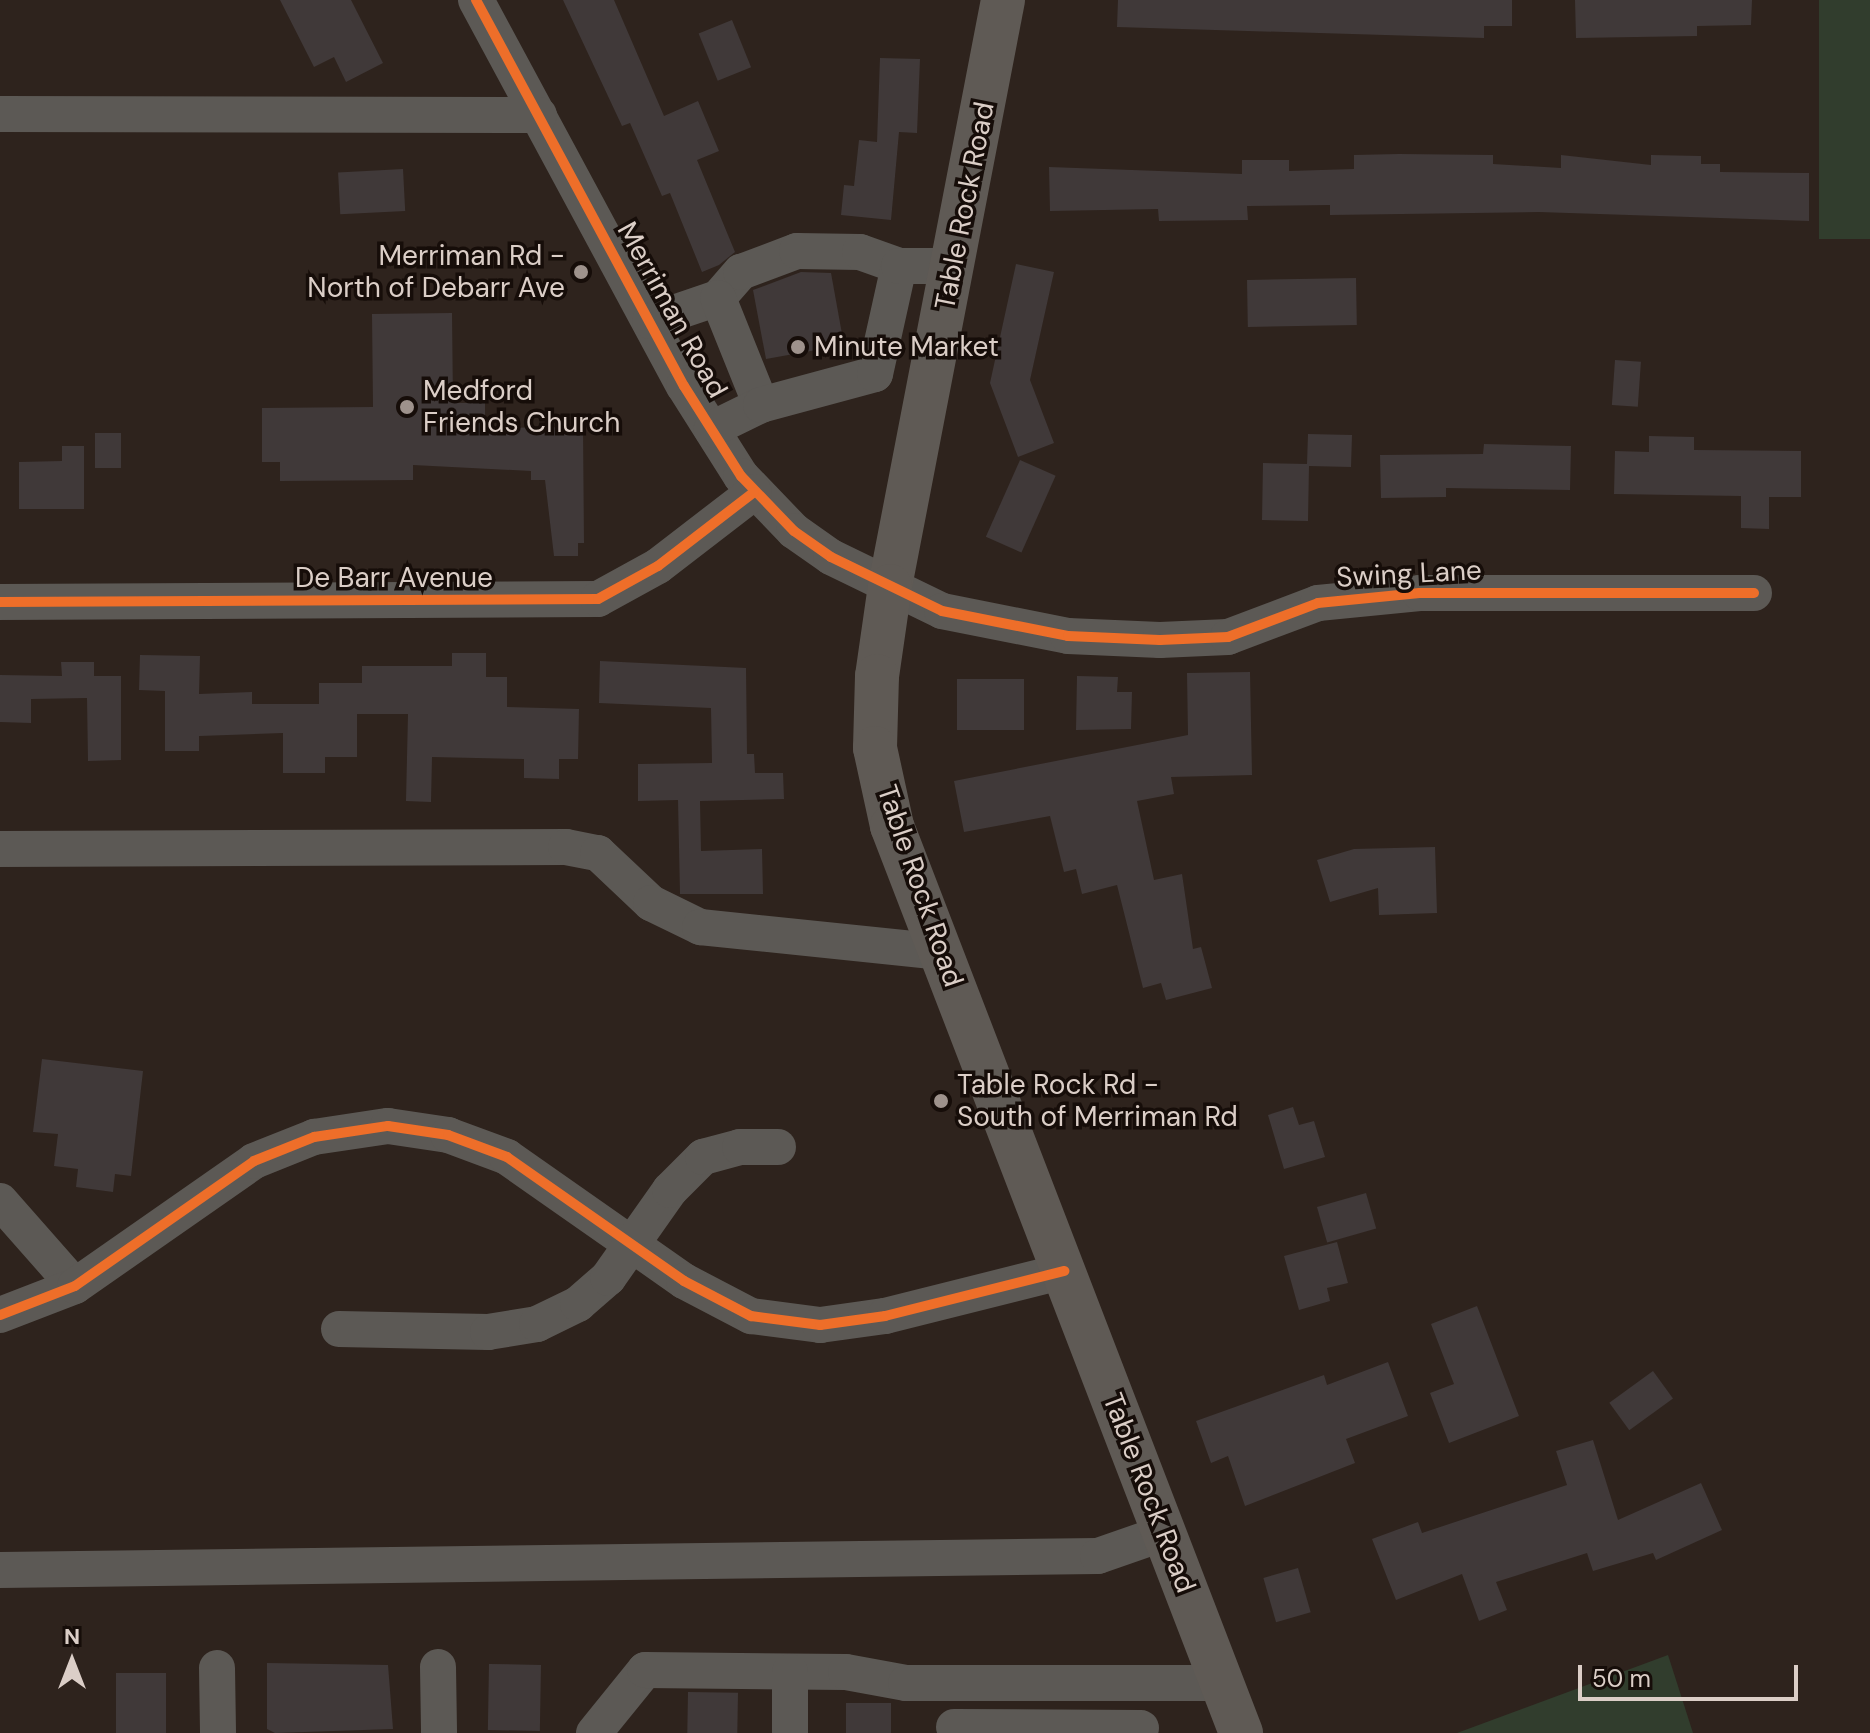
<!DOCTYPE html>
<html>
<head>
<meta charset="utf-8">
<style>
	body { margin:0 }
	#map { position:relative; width:1870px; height:1733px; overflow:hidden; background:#2e231d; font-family:"DM Sans",sans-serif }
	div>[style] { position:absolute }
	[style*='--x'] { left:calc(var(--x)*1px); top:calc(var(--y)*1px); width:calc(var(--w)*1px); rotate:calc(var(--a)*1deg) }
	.green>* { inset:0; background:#313d2d; transform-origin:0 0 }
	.building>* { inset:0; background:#403939; transform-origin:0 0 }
	.minor>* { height:36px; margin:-18px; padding:0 18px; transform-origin:18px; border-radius:18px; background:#5c5955 }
	.major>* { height:44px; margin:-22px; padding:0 22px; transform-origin:22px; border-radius:22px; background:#5f5a55 }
	.cycleway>* { height:10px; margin:-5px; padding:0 5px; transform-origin:5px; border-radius:5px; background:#ee6e29 }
	.dots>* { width:22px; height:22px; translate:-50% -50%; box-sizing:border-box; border:4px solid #160d09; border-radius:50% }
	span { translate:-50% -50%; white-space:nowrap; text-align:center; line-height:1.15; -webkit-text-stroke:7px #160d09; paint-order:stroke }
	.street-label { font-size:28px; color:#dbcec7 }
	.poi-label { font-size:28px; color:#dbcec7 }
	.right { translate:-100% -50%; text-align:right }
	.left { translate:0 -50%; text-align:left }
	.north { position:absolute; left:32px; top:1621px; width:80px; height:80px; -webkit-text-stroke:6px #160d09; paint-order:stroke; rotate:0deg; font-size:22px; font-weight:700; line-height:32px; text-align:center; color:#dbcec7 }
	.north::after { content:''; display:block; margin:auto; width:28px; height:36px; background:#dbcec7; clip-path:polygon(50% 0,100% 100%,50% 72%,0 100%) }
	.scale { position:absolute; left:1578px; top:1665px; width:220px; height:36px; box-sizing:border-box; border:4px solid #dbcec7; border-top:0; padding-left:10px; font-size:24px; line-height:28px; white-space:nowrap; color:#dbcec7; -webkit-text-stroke:6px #160d09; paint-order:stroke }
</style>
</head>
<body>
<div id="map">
	<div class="green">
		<div style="left:1819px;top:0;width:51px;height:239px"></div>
		<div style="clip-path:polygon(1668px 1655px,1693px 1733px,1457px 1733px)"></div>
	</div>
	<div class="building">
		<div style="clip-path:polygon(280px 0,351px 0,383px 63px,346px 82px,334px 57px,314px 67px)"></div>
		<div style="clip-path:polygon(563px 0,614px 0,664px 116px,698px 101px,719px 151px,697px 160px,735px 252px,719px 265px,702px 272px,670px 193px,662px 196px,630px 123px,622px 126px)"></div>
		<div style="clip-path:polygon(1118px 0,1512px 0,1512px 26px,1484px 26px,1484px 38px,1117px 27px)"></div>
		<div style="clip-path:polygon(1575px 0,1752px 0,1751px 25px,1697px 26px,1697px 36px,1576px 38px)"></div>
		<div style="left:732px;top:20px;width:51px;height:36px;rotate:68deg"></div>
		<div style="clip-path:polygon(880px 58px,920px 59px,917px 133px,899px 132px,891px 220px,841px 215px,844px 185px,854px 186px,859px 140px,877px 142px)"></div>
		<div style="clip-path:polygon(1399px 154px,1493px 155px,1493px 164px,1561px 168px,1561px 155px,1651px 165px,1651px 155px,1701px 156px,1701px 164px,1720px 164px,1720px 172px,1809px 173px,1809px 221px,1539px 212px,1330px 215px,1330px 205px,1247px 206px,1248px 220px,1159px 221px,1158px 209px,1050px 211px,1049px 167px,1242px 174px,1242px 160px,1289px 160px,1289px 171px,1354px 169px,1354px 155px)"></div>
		<div style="left:403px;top:169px;width:42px;height:65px;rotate:87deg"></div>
		<div style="clip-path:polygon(1016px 264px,1054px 272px,1030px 380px,1054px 443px,1018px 457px,990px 383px)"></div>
		<div style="clip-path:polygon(801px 272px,831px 273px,844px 345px,766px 359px,753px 290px)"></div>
		<div style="left:1356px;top:278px;width:47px;height:109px;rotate:89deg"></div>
		<div style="clip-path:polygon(452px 313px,453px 403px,485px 403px,485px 428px,583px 427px,584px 543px,578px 543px,578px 556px,554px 556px,545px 480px,531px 480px,531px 471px,413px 465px,413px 480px,280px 481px,280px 462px,262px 462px,262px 408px,373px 407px,372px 314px)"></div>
		<div style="left:1615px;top:360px;width:26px;height:45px;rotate:4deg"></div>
		<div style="left:95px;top:433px;width:26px;height:35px"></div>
		<div style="clip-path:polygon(1308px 434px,1352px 435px,1351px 467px,1309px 466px,1308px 521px,1262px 520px,1263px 463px,1307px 464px)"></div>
		<div style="clip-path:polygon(1649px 436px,1694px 437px,1694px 450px,1801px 451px,1801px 497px,1769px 497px,1769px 529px,1741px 528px,1741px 496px,1614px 494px,1615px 451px,1649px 452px)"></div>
		<div style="clip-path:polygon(1484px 444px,1571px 446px,1570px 490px,1446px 488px,1446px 497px,1381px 498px,1380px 455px,1483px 454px)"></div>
		<div style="clip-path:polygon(62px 446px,84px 446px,84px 509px,19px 509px,19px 462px,62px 461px)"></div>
		<div style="left:1020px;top:460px;width:39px;height:84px;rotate:24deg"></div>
		<div style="clip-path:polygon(452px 653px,486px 653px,486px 677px,507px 677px,507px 707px,579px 709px,578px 759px,559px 759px,559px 779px,524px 778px,524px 759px,432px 757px,431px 802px,406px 801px,408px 714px,357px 714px,357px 757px,325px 757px,325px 773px,283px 773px,283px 733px,199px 736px,199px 751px,165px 751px,165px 691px,139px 690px,140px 655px,200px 656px,199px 694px,252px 692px,252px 704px,319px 704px,319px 683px,362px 683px,362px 666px,452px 666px)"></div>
		<div style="clip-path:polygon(600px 661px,746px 668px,747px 754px,754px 754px,755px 773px,783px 773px,784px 799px,700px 801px,701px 851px,762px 849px,763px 894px,680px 894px,678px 800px,638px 801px,638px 764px,712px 763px,711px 708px,599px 703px)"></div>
		<div style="clip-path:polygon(61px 662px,94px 662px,94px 676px,121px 676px,121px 760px,88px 761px,87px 698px,31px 699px,31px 723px,0 722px,0 675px,62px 676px)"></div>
		<div style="clip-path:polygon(1250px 672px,1252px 775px,1171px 777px,1174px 794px,1137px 801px,1154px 880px,1182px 874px,1193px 949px,1201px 947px,1212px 988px,1166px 1000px,1161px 983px,1143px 988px,1117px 885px,1082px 894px,1076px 869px,1064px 872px,1050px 816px,964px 832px,954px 781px,1188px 735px,1187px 673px)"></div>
		<div style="clip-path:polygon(1077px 676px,1118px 677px,1117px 692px,1132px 692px,1131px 729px,1076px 730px)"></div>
		<div style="left:1024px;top:679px;width:51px;height:67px;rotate:90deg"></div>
		<div style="clip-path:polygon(1435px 847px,1437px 913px,1379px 915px,1378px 888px,1330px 902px,1317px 860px,1354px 849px)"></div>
		<div style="clip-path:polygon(42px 1059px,143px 1071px,131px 1176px,115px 1174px,113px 1192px,76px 1187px,78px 1169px,54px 1166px,58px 1134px,33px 1132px)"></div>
		<div style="clip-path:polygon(1293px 1107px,1299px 1125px,1314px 1121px,1325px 1157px,1284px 1169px,1268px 1115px)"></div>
		<div style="left:1366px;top:1193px;width:37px;height:51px;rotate:74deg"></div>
		<div style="clip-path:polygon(1337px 1242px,1348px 1283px,1327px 1288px,1330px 1301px,1299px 1310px,1284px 1256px)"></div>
		<div style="clip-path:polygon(1477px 1306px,1519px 1416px,1449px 1443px,1430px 1393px,1454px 1384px,1431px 1324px)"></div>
		<div style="clip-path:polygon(1388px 1362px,1408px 1416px,1346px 1439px,1355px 1463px,1245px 1506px,1228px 1456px,1211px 1463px,1196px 1421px,1324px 1375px,1327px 1385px)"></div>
		<div style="left:1653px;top:1371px;width:34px;height:54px;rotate:54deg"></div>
		<div style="clip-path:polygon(1593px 1440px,1618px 1520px,1701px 1483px,1722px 1530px,1656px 1560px,1653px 1553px,1593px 1571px,1587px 1553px,1496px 1582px,1507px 1610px,1479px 1621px,1462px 1574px,1396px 1600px,1372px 1539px,1418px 1522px,1422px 1533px,1567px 1485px,1556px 1451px)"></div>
		<div style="left:1298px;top:1568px;width:46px;height:36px;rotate:74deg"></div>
		<div style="clip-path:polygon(267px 1663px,388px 1665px,393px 1729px,275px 1733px,267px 1729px)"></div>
		<div style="left:489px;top:1664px;width:52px;height:66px;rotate:1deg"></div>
		<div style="left:116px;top:1673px;width:50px;height:60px"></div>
		<div style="left:688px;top:1692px;width:50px;height:41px;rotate:1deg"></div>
		<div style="left:846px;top:1703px;width:45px;height:30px"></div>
	</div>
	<div class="minor">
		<div style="--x:476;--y:0;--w:438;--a:61.7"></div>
		<div style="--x:684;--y:386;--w:107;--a:57.7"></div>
		<div style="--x:741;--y:476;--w:76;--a:46.1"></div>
		<div style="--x:794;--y:531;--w:45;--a:35.1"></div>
		<div style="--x:831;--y:557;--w:123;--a:25.9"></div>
		<div style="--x:942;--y:611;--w:128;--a:11.2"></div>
		<div style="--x:1068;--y:636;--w:92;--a:2.5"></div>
		<div style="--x:1160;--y:640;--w:68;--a:-2.5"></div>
		<div style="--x:1228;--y:637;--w:96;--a:-20.7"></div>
		<div style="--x:1318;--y:603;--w:102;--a:-5.6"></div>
		<div style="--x:1420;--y:593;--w:334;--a:0"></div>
		<div style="--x:0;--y:114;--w:539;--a:0.11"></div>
		<div style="--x:718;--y:298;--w:35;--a:-49"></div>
		<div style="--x:741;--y:272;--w:60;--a:-20.6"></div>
		<div style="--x:797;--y:251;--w:63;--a:0.9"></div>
		<div style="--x:860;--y:252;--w:41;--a:19.7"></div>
		<div style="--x:650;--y:321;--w:72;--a:-18.7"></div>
		<div style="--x:718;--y:298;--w:115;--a:68.1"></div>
		<div style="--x:761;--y:405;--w:55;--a:153.9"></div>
		<div style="--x:761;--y:405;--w:118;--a:-15.2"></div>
		<div style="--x:875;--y:374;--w:111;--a:-77.5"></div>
		<div style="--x:899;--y:266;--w:55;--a:0"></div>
		<div style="--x:0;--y:602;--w:598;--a:-0.29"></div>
		<div style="--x:598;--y:599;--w:68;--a:-28.8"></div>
		<div style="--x:658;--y:566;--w:121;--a:-37.6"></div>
		<div style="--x:0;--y:849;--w:566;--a:-0.2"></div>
		<div style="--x:566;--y:847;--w:33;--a:11"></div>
		<div style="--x:598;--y:853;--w:73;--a:43.3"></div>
		<div style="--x:651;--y:903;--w:55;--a:26.1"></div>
		<div style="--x:700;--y:927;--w:243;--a:5.9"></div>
		<div style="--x:0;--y:1201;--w:113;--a:48.6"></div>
		<div style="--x:0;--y:1315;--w:80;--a:-21.1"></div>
		<div style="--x:75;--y:1286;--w:218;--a:-34.9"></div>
		<div style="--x:254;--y:1161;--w:65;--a:-21.8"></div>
		<div style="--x:314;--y:1137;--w:75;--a:-8.5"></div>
		<div style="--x:388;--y:1126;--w:61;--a:8.5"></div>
		<div style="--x:448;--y:1135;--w:63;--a:20.4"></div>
		<div style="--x:507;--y:1157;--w:216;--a:35"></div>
		<div style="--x:684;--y:1281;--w:76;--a:27.6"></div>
		<div style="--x:751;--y:1316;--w:70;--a:7.4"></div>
		<div style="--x:820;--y:1325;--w:66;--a:-7.9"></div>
		<div style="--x:885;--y:1316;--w:185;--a:-14.1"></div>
		<div style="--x:339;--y:1329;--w:149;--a:1.2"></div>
		<div style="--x:488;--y:1332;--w:50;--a:-9.3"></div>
		<div style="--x:537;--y:1324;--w:46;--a:-26"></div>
		<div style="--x:578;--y:1304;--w:40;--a:-41"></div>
		<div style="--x:608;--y:1278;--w:108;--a:-54.8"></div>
		<div style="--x:670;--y:1190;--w:47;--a:-45"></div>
		<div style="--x:703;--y:1157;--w:38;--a:-15"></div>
		<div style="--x:740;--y:1147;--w:38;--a:0"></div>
		<div style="--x:0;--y:1570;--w:1098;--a:-0.73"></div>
		<div style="--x:1098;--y:1556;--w:70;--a:-19.2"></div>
		<div style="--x:438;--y:1667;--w:66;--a:89.1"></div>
		<div style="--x:217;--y:1668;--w:65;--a:89.1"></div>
		<div style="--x:954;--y:1727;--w:187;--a:0.3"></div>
		<div style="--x:594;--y:1733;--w:81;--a:-51"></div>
		<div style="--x:645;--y:1670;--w:201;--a:0.6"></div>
		<div style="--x:846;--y:1672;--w:61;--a:10.4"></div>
		<div style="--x:906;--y:1683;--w:316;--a:0"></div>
		<div style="--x:790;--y:1733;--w:61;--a:-90"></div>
	</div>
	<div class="major">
		<div style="--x:1003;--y:0;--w:597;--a:100.91"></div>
		<div style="--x:890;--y:586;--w:91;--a:98.2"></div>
		<div style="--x:877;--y:676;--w:72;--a:91.6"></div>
		<div style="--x:875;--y:748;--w:80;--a:77.7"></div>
		<div style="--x:892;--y:826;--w:972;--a:68.95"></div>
	</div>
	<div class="cycleway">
		<div style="--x:476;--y:0;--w:438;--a:61.7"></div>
		<div style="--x:684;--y:386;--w:107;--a:57.7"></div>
		<div style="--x:741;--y:476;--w:76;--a:46.1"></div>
		<div style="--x:794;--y:531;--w:45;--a:35.1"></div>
		<div style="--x:831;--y:557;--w:123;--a:25.9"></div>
		<div style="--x:942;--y:611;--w:128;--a:11.2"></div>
		<div style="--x:1068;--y:636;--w:92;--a:2.5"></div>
		<div style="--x:1160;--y:640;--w:68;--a:-2.5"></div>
		<div style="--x:1228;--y:637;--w:96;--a:-20.7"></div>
		<div style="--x:1318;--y:603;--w:102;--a:-5.6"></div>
		<div style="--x:1420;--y:593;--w:334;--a:0"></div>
		<div style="--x:0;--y:602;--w:598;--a:-0.29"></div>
		<div style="--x:598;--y:599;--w:68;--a:-28.8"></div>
		<div style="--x:658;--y:566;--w:121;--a:-37.6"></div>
		<div style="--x:0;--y:1315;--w:80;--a:-21.1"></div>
		<div style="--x:75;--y:1286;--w:218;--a:-34.9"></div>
		<div style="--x:254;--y:1161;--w:65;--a:-21.8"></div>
		<div style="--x:314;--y:1137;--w:75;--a:-8.5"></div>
		<div style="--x:388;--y:1126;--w:61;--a:8.5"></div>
		<div style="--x:448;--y:1135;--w:63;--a:20.4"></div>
		<div style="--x:507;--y:1157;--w:216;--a:35"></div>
		<div style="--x:684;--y:1281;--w:76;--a:27.6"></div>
		<div style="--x:751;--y:1316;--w:70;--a:7.4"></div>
		<div style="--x:820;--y:1325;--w:66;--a:-7.9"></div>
		<div style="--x:885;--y:1316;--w:185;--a:-14.1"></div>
	</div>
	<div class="dots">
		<div style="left:581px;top:272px;background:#9e928c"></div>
		<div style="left:798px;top:347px;background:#9e928c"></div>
		<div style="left:407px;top:407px;background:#9e928c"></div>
		<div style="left:941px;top:1101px;background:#9e928c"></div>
	</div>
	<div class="street-label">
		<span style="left:965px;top:206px;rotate:-79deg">Table Rock Road</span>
		<span style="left:672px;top:310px;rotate:61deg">Merriman Road</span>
		<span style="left:1409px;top:574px;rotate:-3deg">Swing Lane</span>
		<span style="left:394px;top:578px">De Barr Avenue</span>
		<span style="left:920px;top:886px;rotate:71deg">Table Rock Road</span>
		<span style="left:1149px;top:1493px;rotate:69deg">Table Rock Road</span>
	</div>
	<div class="poi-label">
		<span class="right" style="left:565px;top:272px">Merriman Rd -<br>North of Debarr Ave</span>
		<span class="left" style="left:814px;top:347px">Minute Market</span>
		<span class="left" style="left:423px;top:407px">Medford<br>Friends Church</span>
		<span class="left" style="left:957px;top:1101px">Table Rock Rd -<br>South of Merriman Rd</span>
	</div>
	<div class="north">N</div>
	<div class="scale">50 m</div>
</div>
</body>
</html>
